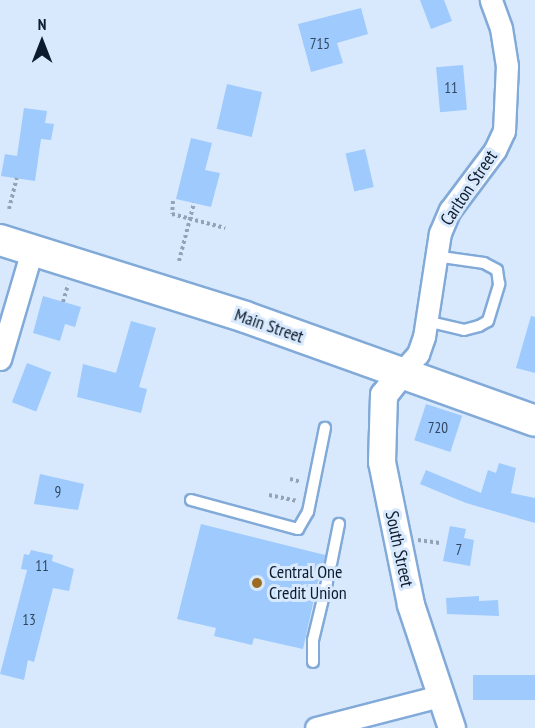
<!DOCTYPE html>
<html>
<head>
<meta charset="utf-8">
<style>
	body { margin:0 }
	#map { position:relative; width:535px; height:728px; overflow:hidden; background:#d8e9fd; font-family:"PT Sans Narrow",sans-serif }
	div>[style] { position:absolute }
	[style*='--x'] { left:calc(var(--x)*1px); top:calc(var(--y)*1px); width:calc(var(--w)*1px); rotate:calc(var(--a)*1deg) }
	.building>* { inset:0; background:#9ecafd; transform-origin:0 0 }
	.path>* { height:4px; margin-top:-2px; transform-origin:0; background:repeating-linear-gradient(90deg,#93a3b7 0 3px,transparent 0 6px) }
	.roads { filter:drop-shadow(2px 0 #82aad8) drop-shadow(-2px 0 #82aad8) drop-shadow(0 2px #82aad8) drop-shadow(0 -2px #82aad8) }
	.service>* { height:10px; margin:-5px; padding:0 5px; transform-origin:5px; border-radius:5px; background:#fff }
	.minor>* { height:21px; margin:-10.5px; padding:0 10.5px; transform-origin:10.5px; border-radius:10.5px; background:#fff }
	.tertiary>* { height:26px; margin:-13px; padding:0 13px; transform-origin:13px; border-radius:13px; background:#fff }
	.secondary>* { height:30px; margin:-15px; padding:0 15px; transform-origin:15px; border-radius:15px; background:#fff }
	.dots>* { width:16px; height:16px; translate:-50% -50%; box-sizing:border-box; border:3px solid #d8e9fd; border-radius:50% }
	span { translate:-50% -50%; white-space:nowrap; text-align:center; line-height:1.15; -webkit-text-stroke:6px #d8e9fd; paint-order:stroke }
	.number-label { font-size:15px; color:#304761 }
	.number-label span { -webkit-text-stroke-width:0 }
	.street-label { font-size:18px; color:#0c1b2d }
	.poi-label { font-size:18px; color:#0c1b2d }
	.left { translate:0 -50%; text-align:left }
	.north { position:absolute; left:12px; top:12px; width:60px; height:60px; -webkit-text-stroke:4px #d8e9fd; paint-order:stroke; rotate:0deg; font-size:16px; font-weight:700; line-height:24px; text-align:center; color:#0c1b2d }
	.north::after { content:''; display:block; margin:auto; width:21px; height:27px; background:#0c1b2d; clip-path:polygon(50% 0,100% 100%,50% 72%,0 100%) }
</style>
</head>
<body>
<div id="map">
	<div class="building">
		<div style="clip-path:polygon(420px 0,444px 0,452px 21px,431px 29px)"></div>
		<div style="clip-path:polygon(361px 8px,368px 34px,337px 43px,343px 63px,311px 72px,298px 24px)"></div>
		<div style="left:463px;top:65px;width:45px;height:27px;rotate:85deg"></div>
		<div style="left:227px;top:84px;width:36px;height:46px;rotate:13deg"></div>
		<div style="clip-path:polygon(24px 108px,47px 111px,45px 123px,54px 124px,51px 140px,41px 139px,35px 181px,1px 176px,5px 154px,17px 156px)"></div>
		<div style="clip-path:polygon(191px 138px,212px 143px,205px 170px,220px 173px,211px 207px,176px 199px)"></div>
		<div style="left:365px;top:149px;width:39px;height:20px;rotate:77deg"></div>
		<div style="clip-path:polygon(43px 296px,81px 307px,75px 327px,65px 324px,60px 341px,33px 333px)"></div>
		<div style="clip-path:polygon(531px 316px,535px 317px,535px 373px,516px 368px)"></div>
		<div style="clip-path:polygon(131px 321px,156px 328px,139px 387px,147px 389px,141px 413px,77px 397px,83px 364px,116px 373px)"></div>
		<div style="left:27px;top:363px;width:26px;height:42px;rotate:21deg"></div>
		<div style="left:426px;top:404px;width:38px;height:38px;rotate:18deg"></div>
		<div style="clip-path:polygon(499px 463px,516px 468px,511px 493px,535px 498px,535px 523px,466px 503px,420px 484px,426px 470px,481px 493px,488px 470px,496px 473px)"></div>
		<div style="clip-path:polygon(40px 474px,84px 484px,78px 510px,34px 504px)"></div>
		<div style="clip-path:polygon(201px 524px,325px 555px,324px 566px,329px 571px,339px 566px,334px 584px,328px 575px,318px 581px,303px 649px,254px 638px,252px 645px,214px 636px,216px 628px,177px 619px)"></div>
		<div style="clip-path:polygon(450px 526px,466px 529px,464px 538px,474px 540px,470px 566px,443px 561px)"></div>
		<div style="clip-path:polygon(31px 550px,53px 555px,52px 561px,74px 569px,69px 591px,53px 588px,34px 662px,28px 660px,24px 680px,0 674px,27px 570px,21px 569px,24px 554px,29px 555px)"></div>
		<div style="clip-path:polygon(479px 596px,479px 601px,498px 600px,499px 616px,447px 614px,446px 598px)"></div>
		<div style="left:535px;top:675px;width:25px;height:62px;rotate:90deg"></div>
	</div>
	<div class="path">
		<div style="--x:173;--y:201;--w:13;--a:94"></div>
		<div style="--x:172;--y:214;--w:55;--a:14.8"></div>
		<div style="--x:9;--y:209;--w:32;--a:-76"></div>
		<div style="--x:179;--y:261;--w:60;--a:-75.5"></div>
		<div style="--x:63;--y:302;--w:18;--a:-74"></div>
		<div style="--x:290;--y:479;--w:11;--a:15"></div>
		<div style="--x:269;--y:495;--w:29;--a:12"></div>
		<div style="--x:418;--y:540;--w:22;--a:8"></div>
	</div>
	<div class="roads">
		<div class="service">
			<div style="--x:426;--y:321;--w:39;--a:13"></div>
			<div style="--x:464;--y:330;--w:16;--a:-15"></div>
			<div style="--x:479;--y:326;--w:10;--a:-29"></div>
			<div style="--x:488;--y:321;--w:39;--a:-73"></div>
			<div style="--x:499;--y:284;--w:14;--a:-98"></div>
			<div style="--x:497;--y:270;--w:15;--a:-152"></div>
			<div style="--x:484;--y:263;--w:49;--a:-171.9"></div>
			<div style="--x:191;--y:500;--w:111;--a:15.2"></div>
			<div style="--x:298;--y:529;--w:20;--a:-60"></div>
			<div style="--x:308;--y:512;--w:86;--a:-78.6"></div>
			<div style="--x:331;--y:564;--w:41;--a:-78.7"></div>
			<div style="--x:313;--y:662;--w:22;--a:-90"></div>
			<div style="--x:313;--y:640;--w:60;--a:-76.4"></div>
		</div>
		<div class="minor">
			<div style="--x:0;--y:359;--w:114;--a:-73.6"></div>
			<div style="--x:403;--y:371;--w:23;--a:-49"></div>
			<div style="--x:418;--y:354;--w:18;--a:-71"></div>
			<div style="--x:424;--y:337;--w:105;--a:-81.3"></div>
			<div style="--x:440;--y:233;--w:25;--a:-67"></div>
			<div style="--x:450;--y:210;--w:75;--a:-53.1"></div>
			<div style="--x:495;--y:150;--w:21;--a:-65"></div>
			<div style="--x:504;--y:131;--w:65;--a:-87.4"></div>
			<div style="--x:507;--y:66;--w:38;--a:-99"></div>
			<div style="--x:501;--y:28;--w:30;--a:-110"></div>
			<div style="--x:316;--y:728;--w:128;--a:-14.5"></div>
		</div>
		<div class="tertiary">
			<div style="--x:403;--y:371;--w:31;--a:128"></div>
			<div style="--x:384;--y:395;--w:67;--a:91.7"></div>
			<div style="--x:382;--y:462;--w:146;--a:78.5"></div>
			<div style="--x:411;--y:605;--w:130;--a:71.6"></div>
		</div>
		<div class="secondary">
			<div style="--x:0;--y:240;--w:257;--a:17.4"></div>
			<div style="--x:245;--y:317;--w:308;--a:19.7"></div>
		</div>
	</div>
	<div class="dots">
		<div style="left:257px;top:583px;background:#9e6c21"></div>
	</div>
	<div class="number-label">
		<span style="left:320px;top:44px">715</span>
		<span style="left:451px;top:88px">11</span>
		<span style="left:438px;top:428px">720</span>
		<span style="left:58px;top:492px">9</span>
		<span style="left:459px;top:550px">7</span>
		<span style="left:42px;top:566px">11</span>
		<span style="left:29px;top:620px">13</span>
	</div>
	<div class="street-label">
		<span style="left:469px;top:188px;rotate:-56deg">Carlton Street</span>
		<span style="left:269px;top:326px;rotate:19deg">Main Street</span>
		<span style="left:399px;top:549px;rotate:78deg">South Street</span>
	</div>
	<div class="poi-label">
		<span class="left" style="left:269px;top:583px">Central One<br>Credit Union</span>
	</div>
	<div class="north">N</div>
</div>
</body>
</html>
